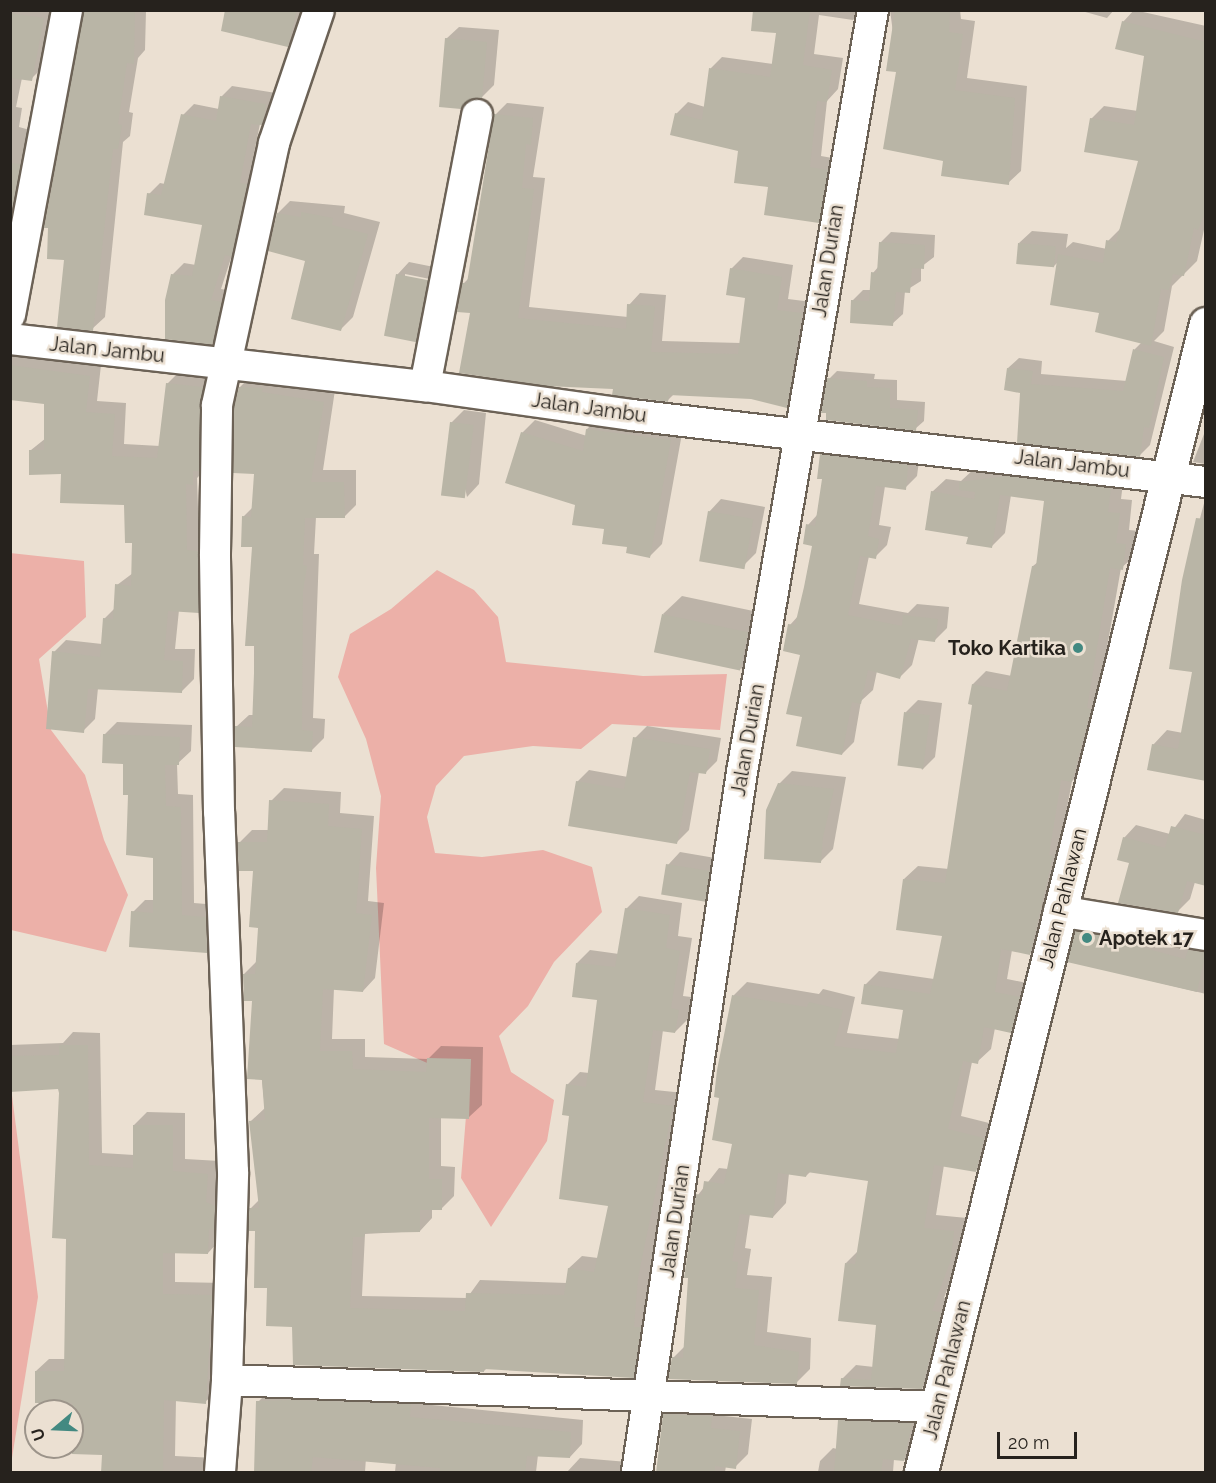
<!DOCTYPE html>
<html>
<head>
<meta charset="utf-8">
<style>
	body { margin:0 }
	#map { position:relative; width:1216px; height:1483px; overflow:hidden; background:#ebe0d2; font-family:Raleway,sans-serif }
	div>[style] { position:absolute }
	[style*='--x'] { left:calc(var(--x)*1px); top:calc(var(--y)*1px); width:calc(var(--w)*1px); rotate:calc(var(--a)*1deg) }
	.green>* { inset:0; background:#ecb0a8 }
	.shadow>* { inset:0; background:#0003 }
	.building>* { inset:0; background:#b9b5a6; transform-origin:0 0 }
	.roads { filter:drop-shadow(2px 0 #6c6256) drop-shadow(-2px 0 #6c6256) drop-shadow(0 2px #6c6256) drop-shadow(0 -2px #6c6256) }
	.street>* { height:30px; margin:-15px; padding:0 15px; transform-origin:15px; border-radius:15px; background:#fff }
	.secondary>* { height:33px; margin:-16.5px; padding:0 16.5px; transform-origin:16.5px; border-radius:16.5px; background:#fff }
	.dots>* { width:16px; height:16px; translate:-50% -50%; box-sizing:border-box; border:3px solid #ebe0d2; border-radius:50% }
	span { translate:-50% -50%; white-space:nowrap; text-align:center; line-height:1.15; -webkit-text-stroke:5px #ebe0d2; paint-order:stroke }
	.street-label { font-size:20px; color:#26221d }
	.poi-label { font-size:20px; color:#26221d; font-weight:700 }
	.right { translate:-100% -50%; text-align:right }
	.left { translate:0 -50%; text-align:left }
	.frame { position:absolute; inset:0; border:12px solid #26221d; pointer-events:none }
	.north { position:absolute; left:24px; top:1399px; width:60px; height:60px; box-sizing:border-box; background:#ebe0d2; border:2px solid #9c948a; border-radius:50%; rotate:251deg; font-size:16px; font-weight:700; line-height:24px; text-align:center; color:#26221d }
	.north::after { content:''; display:block; margin:auto; width:21px; height:27px; background:#428981; clip-path:polygon(50% 0,100% 100%,50% 72%,0 100%) }
	.scale { position:absolute; left:997px; top:1432px; width:80px; height:27px; box-sizing:border-box; border:3px solid #26221d; border-top:0; padding-left:8px; font-size:18px; line-height:21px; white-space:nowrap; color:#26221d; -webkit-text-stroke:4px #ebe0d2; paint-order:stroke }
</style>
</head>
<body>
<div id="map">
	<div class="green">
		<div style="clip-path:polygon(10px 553px,84px 561px,86px 617px,39px 659px,51px 730px,85px 775px,104px 840px,128px 895px,106px 952px,11px 930px)"></div>
		<div style="clip-path:polygon(437px 570px,474px 590px,498px 617px,506px 662px,643px 676px,727px 674px,720px 730px,612px 724px,581px 749px,533px 746px,464px 756px,436px 786px,427px 817px,435px 853px,482px 857px,543px 850px,592px 867px,602px 912px,554px 962px,528px 1006px,499px 1036px,511px 1072px,554px 1100px,547px 1141px,491px 1227px,461px 1178px,466px 1116px,450px 1073px,384px 1044px,376px 868px,381px 796px,366px 739px,338px 677px,350px 634px,391px 609px)"></div>
		<div style="clip-path:polygon(11px 1088px,38px 1297px,11px 1464px)"></div>
	</div>
	<div class="shadow">
		<div style="clip-path:polygon(10px 10px,55px 10px,43px 67px,31px 79px,22px 78px,16px 107px,22px 108px,19px 127px,30px 130px,20px 215px,10px 225px)"></div>
		<div style="clip-path:polygon(101px 10px,163px 10px,146px 11px,145px 50px,138px 58px,129px 112px,133px 113px,130px 136px,123px 142px,105px 317px,92px 329px)"></div>
		<div style="clip-path:polygon(227px 10px,304px 10px,299px 34px,288px 45px)"></div>
		<div style="clip-path:polygon(754px 10px,863px 10px,853px 20px,819px 15px,814px 54px,843px 58px,838px 89px,827px 101px,821px 156px,838px 159px,830px 209px,818px 221px,770px 185px,739px 149px,676px 114px,688px 102px,705px 107px,711px 68px,722px 57px,773px 64px,778px 32px)"></div>
		<div style="clip-path:polygon(890px 10px,960px 10px,961px 19px,975px 21px,967px 78px,1027px 86px,1021px 171px,1008px 183px,945px 160px,898px 71px)"></div>
		<div style="clip-path:polygon(1078px 10px,1114px 10px,1107px 18px)"></div>
		<div style="clip-path:polygon(1134px 10px,1206px 26px,1206px 221px,1197px 261px,1172px 286px,1164px 331px,1154px 341px,1174px 347px,1150px 445px,1140px 455px,1021px 391px,1008px 368px,1019px 358px,1042px 361px,1041px 374px,1127px 381px,1135px 349px,1142px 342px,1101px 311px,1059px 261px,1054px 266px,1019px 243px,1032px 231px,1068px 234px,1066px 248px,1073px 242px,1107px 249px,1108px 241px,1121px 228px,1140px 160px,1091px 119px,1104px 106px,1138px 111px,1146px 55px,1123px 22px)"></div>
		<div style="clip-path:polygon(459px 27px,499px 30px,494px 85px,482px 97px,471px 97px,446px 39px)"></div>
		<div style="clip-path:polygon(232px 86px,276px 93px,272px 113px,260px 124px,250px 172px,257px 173px,242px 244px,232px 255px,221px 289px,232px 291px,223px 332px,212px 343px,173px 274px,184px 263px,196px 265px,204px 223px,149px 194px,160px 183px,165px 184px,183px 115px,194px 104px,219px 109px,221px 97px)"></div>
		<div style="clip-path:polygon(507px 103px,544px 107px,533px 177px,545px 178px,529px 307px,628px 317px,629px 305px,640px 293px,666px 295px,662px 341px,741px 343px,747px 297px,731px 269px,743px 257px,793px 265px,788px 299px,812px 302px,798px 394px,787px 406px,751px 398px,674px 394px,668px 400px,614px 387px,472px 312px,464px 283px,469px 278px,495px 115px)"></div>
		<div style="clip-path:polygon(290px 201px,345px 206px,344px 213px,380px 222px,353px 317px,340px 330px,307px 259px,278px 213px)"></div>
		<div style="clip-path:polygon(891px 232px,935px 235px,934px 257px,921px 267px,921px 281px,905px 291px,903px 314px,892px 324px,852px 301px,863px 290px,871px 290px,873px 273px,879px 266px,881px 242px)"></div>
		<div style="clip-path:polygon(evenodd,409px 262px,439px 268px,428px 327px,415px 340px,397px 275px,409px 262px,405px 274px,435px 280px,435px 283px,405px 277px,405px 274px)"></div>
		<div style="clip-path:polygon(10px 352px,101px 365px,97px 401px,126px 403px,124px 444px,160px 446px,167px 384px,179px 372px,215px 376px,204px 471px,197px 478px,199px 539px,209px 539px,210px 600px,198px 612px,179px 610px,175px 649px,195px 649px,194px 679px,182px 691px,98px 688px,95px 719px,83px 731px,54px 652px,66px 640px,102px 644px,104px 619px,115px 608px,117px 585px,133px 573px,134px 541px,126px 504px,62px 473px,31px 450px,46px 438px,46px 402px,10px 399px)"></div>
		<div style="clip-path:polygon(837px 371px,875px 374px,874px 379px,897px 380px,897px 400px,925px 402px,924px 421px,915px 429px,829px 379px)"></div>
		<div style="clip-path:polygon(252px 375px,335px 390px,323px 470px,356px 470px,356px 505px,344px 517px,316px 517px,314px 554px,319px 554px,313px 718px,325px 719px,324px 738px,312px 750px,236px 727px,249px 715px,254px 715px,254px 546px,243px 517px,253px 507px,256px 473px,240px 387px)"></div>
		<div style="clip-path:polygon(464px 410px,486px 413px,479px 484px,467px 497px,451px 423px)"></div>
		<div style="clip-path:polygon(600px 417px,683px 428px,662px 544px,649px 557px,577px 504px,522px 433px,535px 420px,587px 436px,587px 429px)"></div>
		<div style="clip-path:polygon(1206px 429px,1206px 464px,1193px 462px)"></div>
		<div style="clip-path:polygon(834px 443px,920px 453px,917px 476px,905px 488px,885px 486px,879px 525px,891px 527px,887px 545px,875px 557px,869px 556px,859px 604px,908px 613px,917px 604px,949px 607px,947px 628px,935px 640px,919px 638px,912px 665px,900px 677px,877px 671px,873px 690px,861px 701px,854px 742px,842px 754px,804px 716px,802px 653px,790px 625px,799px 615px,813px 545px,808px 525px,818px 514px,824px 478px,822px 455px)"></div>
		<div style="clip-path:polygon(974px 469px,1124px 475px,1121px 499px,1132px 500px,1129px 530px,1139px 531px,1136px 555px,1121px 568px,1086px 767px,1072px 781px,1043px 940px,1030px 953px,1012px 950px,1007px 979px,1032px 984px,1024px 1018px,1010px 1031px,995px 1028px,991px 1049px,977px 1062px,972px 1062px,961px 1116px,997px 1125px,989px 1157px,976px 1170px,944px 1165px,936px 1215px,967px 1218px,964px 1244px,944px 1298px,954px 1299px,935px 1374px,922px 1388px,842px 1379px,856px 1365px,874px 1367px,878px 1324px,846px 1263px,858px 1251px,870px 1179px,811px 1171px,806px 1176px,789px 1173px,786px 1203px,773px 1217px,750px 1214px,745px 1248px,751px 1249px,747px 1275px,772px 1277px,767px 1332px,811px 1338px,810px 1369px,796px 1383px,673px 1358px,685px 1346px,698px 1195px,719px 1168px,728px 1169px,733px 1142px,734px 995px,747px 982px,819px 994px,823px 989px,855px 997px,847px 1033px,900px 1039px,905px 1009px,865px 985px,879px 971px,934px 979px,943px 935px,904px 879px,918px 866px,949px 869px,974px 704px,973px 684px,986px 671px,1012px 676px,1033px 566px,1038px 562px,1046px 499px,1011px 495px,1005px 533px,991px 547px,969px 535px,932px 492px,946px 479px,961px 481px)"></div>
		<div style="clip-path:polygon(1206px 496px,1206px 779px,1153px 745px,1167px 730px,1183px 733px,1194px 671px,1183px 581px)"></div>
		<div style="clip-path:polygon(721px 499px,765px 507px,756px 553px,743px 566px,709px 512px)"></div>
		<div style="clip-path:polygon(682px 596px,767px 614px,760px 650px,741px 669px,663px 614px)"></div>
		<div style="clip-path:polygon(918px 700px,942px 703px,935px 757px,922px 770px,906px 712px)"></div>
		<div style="clip-path:polygon(117px 722px,192px 725px,191px 751px,177px 764px,178px 794px,193px 795px,194px 903px,218px 905px,219px 939px,207px 952px,133px 912px,145px 900px,155px 900px,155px 856px,130px 794px,124px 762px,104px 735px)"></div>
		<div style="clip-path:polygon(647px 726px,721px 738px,717px 761px,705px 773px,699px 772px,689px 830px,677px 842px,577px 782px,589px 770px,628px 777px,635px 738px)"></div>
		<div style="clip-path:polygon(792px 771px,846px 777px,833px 849px,821px 861px,779px 784px)"></div>
		<div style="clip-path:polygon(284px 788px,341px 792px,340px 813px,374px 816px,368px 901px,384px 903px,375px 978px,363px 991px,334px 988px,332px 1039px,365px 1039px,365px 1057px,428px 1059px,441px 1046px,483px 1047px,482px 1105px,469px 1117px,441px 1117px,441px 1166px,455px 1167px,454px 1196px,441px 1209px,432px 1209px,432px 1218px,420px 1231px,365px 1234px,362px 1296px,467px 1298px,480px 1280px,567px 1283px,569px 1268px,582px 1256px,598px 1258px,609px 1205px,571px 1114px,567px 1085px,580px 1072px,589px 1073px,599px 999px,577px 963px,590px 950px,619px 954px,626px 909px,639px 896px,682px 903px,678px 936px,692px 938px,683px 996px,691px 997px,688px 1019px,675px 1032px,663px 1030px,655px 1090px,684px 1093px,651px 1264px,646px 1364px,633px 1377px,487px 1368px,484px 1371px,294px 1325px,269px 1287px,251px 1208px,260px 1199px,251px 1121px,265px 1108px,253px 1000px,244px 974px,257px 961px,259px 926px,255px 869px,239px 843px,252px 830px,269px 830px,271px 801px)"></div>
		<div style="clip-path:polygon(1185px 814px,1206px 820px,1206px 885px,1195px 882px,1190px 899px,1178px 911px,1131px 862px,1124px 838px,1136px 825px,1170px 834px)"></div>
		<div style="clip-path:polygon(680px 852px,721px 859px,717px 888px,704px 901px,668px 865px)"></div>
		<div style="clip-path:polygon(1088px 920px,1206px 939px,1206px 994px,1069px 961px,1076px 932px)"></div>
		<div style="clip-path:polygon(73px 1032px,100px 1033px,102px 1153px,134px 1155px,134px 1125px,147px 1112px,185px 1113px,185px 1159px,220px 1161px,220px 1240px,208px 1253px,175px 1252px,175px 1282px,224px 1283px,218px 1390px,205px 1402px,176px 1399px,175px 1456px,215px 1458px,215px 1472px,103px 1472px,103px 1453px,60px 1453px,60px 1447px,72px 1447px,72px 1411px,60px 1411px,60px 1401px,36px 1371px,49px 1359px,65px 1359px,67px 1238px,60px 1088px,10px 1090px,10px 1045px,63px 1043px)"></div>
		<div style="clip-path:polygon(271px 1389px,423px 1392px,422px 1404px,583px 1420px,582px 1444px,570px 1457px,538px 1455px,536px 1472px,395px 1472px,396px 1462px,366px 1458px,365px 1472px,255px 1472px,258px 1402px)"></div>
		<div style="clip-path:polygon(677px 1402px,724px 1403px,724px 1416px,752px 1419px,748px 1454px,735px 1467px,726px 1466px,725px 1472px,670px 1472px,665px 1415px)"></div>
		<div style="clip-path:polygon(852px 1408px,924px 1411px,917px 1447px,904px 1460px,894px 1459px,893px 1472px,818px 1472px,820px 1461px,833px 1448px,837px 1449px,839px 1421px)"></div>
		<div style="clip-path:polygon(580px 1458px,628px 1462px,627px 1472px,567px 1472px)"></div>
	</div>
	<div class="building">
		<div style="clip-path:polygon(84px 10px,135px 10px,134px 64px,127px 63px,118px 124px,122px 125px,118px 149px,113px 149px,93px 331px,57px 327px,64px 260px,47px 259px,48px 228px,44px 228px)"></div>
		<div style="clip-path:polygon(225px 10px,297px 10px,288px 47px,221px 31px)"></div>
		<div style="clip-path:polygon(753px 10px,810px 10px,803px 65px,832px 70px,827px 102px,817px 101px,810px 167px,828px 170px,819px 223px,764px 215px,768px 187px,734px 183px,738px 151px,670px 135px,675px 113px,702px 120px,709px 68px,770px 77px,776px 33px,751px 31px)"></div>
		<div style="clip-path:polygon(895px 10px,950px 10px,949px 32px,963px 34px,955px 90px,1015px 98px,1009px 185px,941px 176px,943px 161px,883px 149px,896px 72px,886px 71px)"></div>
		<div style="clip-path:polygon(10px 13px,44px 18px,32px 81px,10px 78px)"></div>
		<div style="clip-path:polygon(1122px 21px,1206px 42px,1206px 211px,1198px 230px,1194px 228px,1184px 276px,1173px 274px,1169px 290px,1161px 289px,1151px 346px,1095px 332px,1099px 313px,1050px 305px,1058px 254px,1103px 263px,1106px 240px,1116px 242px,1138px 161px,1084px 152px,1090px 118px,1134px 125px,1144px 56px,1115px 49px)"></div>
		<div style="clip-path:polygon(445px 38px,487px 42px,482px 99px,471px 99px,461px 109px,439px 107px)"></div>
		<div style="clip-path:polygon(220px 96px,266px 104px,264px 119px,262px 125px,251px 124px,240px 183px,247px 184px,232px 257px,225px 255px,211px 300px,222px 302px,212px 345px,165px 339px,165px 300px,171px 274px,192px 276px,202px 225px,144px 215px,147px 193px,161px 195px,181px 114px,216px 121px)"></div>
		<div style="clip-path:polygon(494px 114px,533px 118px,531px 145px,526px 144px,522px 188px,534px 189px,518px 318px,626px 329px,627px 304px,655px 306px,651px 352px,738px 354px,745px 298px,726px 295px,730px 268px,782px 277px,777px 310px,802px 313px,787px 408px,751px 399px,669px 395px,668px 402px,612px 395px,613px 389px,546px 386px,459px 373px,470px 313px,457px 312px,462px 283px,467px 283px)"></div>
		<div style="clip-path:polygon(10px 163px,21px 164px,10px 218px)"></div>
		<div style="clip-path:polygon(301px 212px,333px 218px,332px 225px,368px 234px,341px 331px,291px 319px,305px 261px,268px 251px,277px 213px,301px 217px)"></div>
		<div style="clip-path:polygon(879px 242px,925px 245px,924px 269px,912px 268px,910px 293px,896px 292px,893px 326px,850px 323px,851px 300px,869px 301px,871px 272px,877px 273px)"></div>
		<div style="left:1018px;top:243px;width:38px;height:21px;rotate:5deg"></div>
		<div style="left:396px;top:274px;width:33px;height:63px;rotate:11deg"></div>
		<div style="clip-path:polygon(1133px 349px,1164px 357px,1149px 428px,1144px 427px,1140px 457px,1017px 443px,1020px 393px,1004px 390px,1007px 368px,1033px 371px,1031px 384px,1123px 391px)"></div>
		<div style="clip-path:polygon(10px 365px,90px 376px,86px 412px,115px 414px,112px 456px,157px 458px,166px 383px,203px 387px,199px 471px,193px 471px,193px 485px,186px 484px,187px 550px,198px 551px,199px 613px,168px 611px,164px 660px,183px 661px,182px 693px,88px 689px,84px 733px,46px 729px,52px 651px,100px 657px,103px 618px,113px 619px,115px 584px,131px 586px,132px 543px,125px 543px,124px 505px,60px 503px,61px 474px,29px 475px,29px 450px,44px 450px,44px 404px,10px 400px)"></div>
		<div style="clip-path:polygon(827px 378px,867px 381px,867px 387px,890px 388px,890px 408px,918px 410px,916px 431px,826px 420px,826px 413px,821px 413px)"></div>
		<div style="clip-path:polygon(239px 387px,263px 388px,262px 392px,324px 402px,311px 482px,344px 482px,345px 518px,305px 518px,303px 565px,307px 566px,303px 591px,302px 730px,313px 731px,312px 752px,235px 747px,235px 726px,252px 727px,255px 646px,245px 646px,252px 547px,241px 547px,242px 516px,251px 517px,254px 474px,233px 473px,234px 407px)"></div>
		<div style="left:450px;top:422px;width:24px;height:74px;rotate:7deg"></div>
		<div style="clip-path:polygon(586px 429px,671px 440px,650px 558px,626px 553px,627px 547px,602px 544px,604px 529px,572px 525px,575px 505px,505px 483px,521px 432px,583px 451px)"></div>
		<div style="clip-path:polygon(820px 454px,908px 465px,906px 490px,876px 486px,868px 536px,879px 539px,876px 559px,860px 556px,848px 615px,902px 626px,903px 615px,938px 619px,935px 642px,911px 639px,900px 679px,868px 670px,861px 704px,852px 702px,842px 755px,796px 746px,802px 717px,786px 714px,800px 655px,783px 651px,788px 624px,795px 625px,804px 587px,812px 546px,803px 544px,806px 524px,815px 526px,822px 479px,817px 479px)"></div>
		<div style="clip-path:polygon(1007px 476px,1111px 488px,1108px 512px,1120px 513px,1116px 543px,1126px 544px,1123px 570px,1110px 568px,1087px 708px,1091px 709px,1072px 782px,1061px 780px,1049px 855px,1053px 856px,1030px 955px,1001px 949px,995px 992px,1020px 997px,1011px 1033px,984px 1027px,978px 1064px,963px 1061px,948px 1129px,984px 1138px,976px 1172px,934px 1165px,924px 1228px,954px 1231px,951px 1259px,932px 1311px,941px 1312px,922px 1389px,840px 1386px,841px 1378px,871px 1380px,876px 1325px,838px 1321px,845px 1263px,855px 1264px,868px 1181px,807px 1172px,806px 1177px,778px 1173px,773px 1218px,740px 1214px,732px 1261px,738px 1262px,735px 1288px,759px 1290px,754px 1345px,799px 1352px,797px 1384px,668px 1379px,672px 1357px,683px 1358px,688px 1278px,684px 1278px,696px 1194px,702px 1195px,704px 1181px,724px 1184px,732px 1144px,712px 1140px,719px 1098px,714px 1097px,717px 1070px,732px 995px,807px 1007px,809px 1002px,843px 1010px,834px 1046px,896px 1053px,903px 1010px,861px 1004px,864px 984px,930px 994px,942px 936px,896px 930px,903px 879px,945px 883px,972px 705px,968px 704px,972px 684px,1007px 691px,1032px 566px,1036px 566px,1044px 501px,1000px 495px,992px 548px,966px 544px,968px 537px,925px 530px,931px 491px,974px 499px,975px 492px,959px 490px,959px 482px)"></div>
		<div style="left:708px;top:511px;width:46px;height:51px;rotate:10deg"></div>
		<div style="clip-path:polygon(1196px 518px,1206px 519px,1206px 781px,1147px 770px,1152px 744px,1178px 749px,1192px 672px,1169px 669px,1182px 580px)"></div>
		<div style="left:662px;top:614px;width:88px;height:39px;rotate:12deg"></div>
		<div style="left:904px;top:712px;width:26px;height:54px;rotate:7deg"></div>
		<div style="clip-path:polygon(103px 734px,180px 737px,179px 765px,165px 765px,166px 806px,181px 807px,182px 915px,206px 917px,207px 953px,129px 947px,131px 911px,153px 913px,153px 858px,126px 855px,128px 795px,123px 795px,123px 764px,102px 763px)"></div>
		<div style="clip-path:polygon(633px 737px,710px 749px,706px 774px,690px 772px,677px 844px,568px 826px,576px 781px,624px 789px)"></div>
		<div style="clip-path:polygon(778px 783px,834px 789px,823px 837px,821px 863px,764px 859px,766px 810px)"></div>
		<div style="clip-path:polygon(269px 800px,329px 804px,328px 826px,362px 829px,356px 913px,372px 915px,363px 992px,323px 989px,320px 1051px,352px 1051px,353px 1069px,426px 1072px,427px 1058px,471px 1059px,469px 1119px,429px 1118px,429px 1179px,442px 1179px,442px 1210px,420px 1210px,420px 1232px,365px 1233px,364px 1237px,353px 1237px,350px 1308px,465px 1311px,466px 1293px,564px 1295px,568px 1268px,594px 1272px,608px 1206px,559px 1199px,569px 1116px,562px 1115px,566px 1084px,586px 1087px,597px 1000px,572px 997px,576px 963px,615px 967px,625px 908px,670px 915px,666px 948px,680px 951px,671px 1008px,679px 1010px,675px 1033px,653px 1030px,643px 1102px,673px 1106px,638px 1278px,634px 1327px,641px 1327px,634px 1378px,484px 1369px,484px 1372px,293px 1365px,292px 1327px,266px 1326px,267px 1288px,254px 1288px,255px 1231px,249px 1231px,249px 1208px,259px 1208px,249px 1121px,265px 1120px,262px 1080px,247px 1079px,252px 1001px,244px 1001px,243px 974px,255px 974px,258px 928px,249px 927px,253px 871px,239px 871px,237px 842px,267px 842px)"></div>
		<div style="clip-path:polygon(1171px 826px,1206px 835px,1206px 886px,1187px 881px,1178px 913px,1118px 903px,1129px 863px,1117px 860px,1123px 837px,1165px 848px)"></div>
		<div style="left:666px;top:864px;width:45px;height:31px;rotate:9deg"></div>
		<div style="clip-path:polygon(1075px 931px,1138px 941px,1137px 946px,1185px 959px,1188px 950px,1206px 952px,1197px 992px,1067px 962px)"></div>
		<div style="clip-path:polygon(59px 1045px,88px 1045px,89px 1165px,133px 1168px,133px 1125px,173px 1125px,173px 1171px,208px 1174px,206px 1202px,215px 1206px,214px 1230px,209px 1229px,208px 1254px,163px 1253px,163px 1294px,212px 1295px,206px 1404px,164px 1400px,163px 1473px,101px 1473px,102px 1455px,72px 1454px,72px 1403px,35px 1403px,35px 1371px,64px 1371px,66px 1239px,52px 1238px,59px 1093px,58px 1089px,10px 1092px,10px 1056px,59px 1055px)"></div>
		<div style="clip-path:polygon(293px 1400px,411px 1404px,410px 1417px,571px 1432px,570px 1458px,527px 1456px,525px 1473px,440px 1473px,440px 1468px,313px 1457px,311px 1473px,254px 1473px,256px 1401px)"></div>
		<div style="clip-path:polygon(663px 1414px,712px 1416px,711px 1428px,740px 1431px,736px 1469px,715px 1466px,715px 1473px,656px 1473px)"></div>
		<div style="clip-path:polygon(838px 1420px,912px 1423px,904px 1461px,883px 1459px,881px 1473px,834px 1473px)"></div>
	</div>
	<div class="roads">
		<div class="street">
			<div style="--x:10;--y:315;--w:310;--a:-79.4"></div>
			<div style="--x:10;--y:339;--w:418;--a:6.5"></div>
			<div style="--x:425;--y:386;--w:209;--a:8"></div>
			<div style="--x:632;--y:415;--w:578;--a:6.66"></div>
			<div style="--x:425;--y:386;--w:276;--a:-79.1"></div>
			<div style="--x:1059;--y:911;--w:149;--a:9.3"></div>
			<div style="--x:227;--y:1380;--w:712;--a:2.17"></div>
			<div style="--x:220;--y:1472;--w:92;--a:-85.6"></div>
			<div style="--x:227;--y:1380;--w:208;--a:-88.3"></div>
			<div style="--x:233;--y:1172;--w:360;--a:-92.2"></div>
			<div style="--x:219;--y:812;--w:258;--a:-90.9"></div>
			<div style="--x:215;--y:554;--w:149;--a:-89.2"></div>
			<div style="--x:217;--y:405;--w:268;--a:-77.7"></div>
			<div style="--x:274;--y:143;--w:140;--a:-71.3"></div>
			<div style="--x:637;--y:1472;--w:708;--a:-81.47"></div>
			<div style="--x:742;--y:772;--w:773;--a:-80.25"></div>
		</div>
		<div class="secondary">
			<div style="--x:921;--y:1472;--w:1183;--a:-76.06"></div>
		</div>
	</div>
	<div class="dots">
		<div style="left:1078px;top:648px;background:#428981"></div>
		<div style="left:1087px;top:938px;background:#428981"></div>
	</div>
	<div class="street-label">
		<span style="left:828px;top:261px;rotate:-81deg">Jalan Durian</span>
		<span style="left:107px;top:350px;rotate:6deg">Jalan Jambu</span>
		<span style="left:589px;top:408px;rotate:8deg">Jalan Jambu</span>
		<span style="left:1072px;top:464px;rotate:7deg">Jalan Jambu</span>
		<span style="left:748px;top:740px;rotate:-80deg">Jalan Durian</span>
		<span style="left:1063px;top:898px;rotate:-76deg">Jalan Pahlawan</span>
		<span style="left:675px;top:1221px;rotate:-82deg">Jalan Durian</span>
		<span style="left:947px;top:1370px;rotate:-76deg">Jalan Pahlawan</span>
	</div>
	<div class="poi-label">
		<span class="right" style="left:1066px;top:648px">Toko Kartika</span>
		<span class="left" style="left:1099px;top:938px">Apotek 17</span>
	</div>
	<div class="frame"></div>
	<div class="north">U</div>
	<div class="scale">20 m</div>
</div>
</body>
</html>
